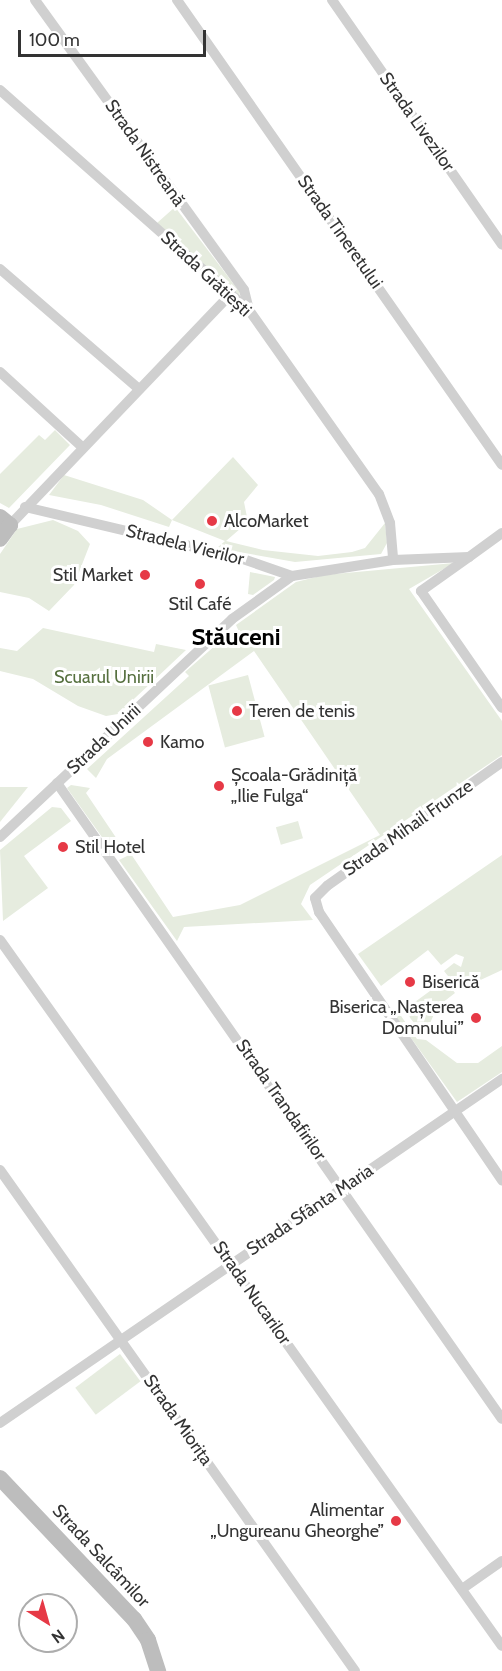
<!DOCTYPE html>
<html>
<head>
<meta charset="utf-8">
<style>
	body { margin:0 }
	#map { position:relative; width:502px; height:1671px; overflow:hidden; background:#fff; font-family:Cabin,sans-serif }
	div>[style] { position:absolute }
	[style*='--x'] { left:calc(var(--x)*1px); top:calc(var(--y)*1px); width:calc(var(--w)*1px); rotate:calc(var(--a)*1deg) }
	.green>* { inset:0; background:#e6ecdf; transform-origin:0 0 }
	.street>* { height:10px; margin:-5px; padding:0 5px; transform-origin:5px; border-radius:5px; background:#d0d0d0 }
	.secondary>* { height:16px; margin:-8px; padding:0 8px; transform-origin:8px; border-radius:8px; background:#bdbdbd }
	.dots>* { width:16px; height:16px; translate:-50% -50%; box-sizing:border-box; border:3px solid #fff; border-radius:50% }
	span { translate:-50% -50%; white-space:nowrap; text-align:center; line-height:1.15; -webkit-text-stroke:6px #fff; paint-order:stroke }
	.street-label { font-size:18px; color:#333 }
	.poi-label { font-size:18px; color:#333 }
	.left { translate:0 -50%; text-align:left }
	.right { translate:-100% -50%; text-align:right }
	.park-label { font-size:18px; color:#56703f }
	.district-label { font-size:24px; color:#000; font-weight:700 }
	.north { position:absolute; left:18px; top:1593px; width:60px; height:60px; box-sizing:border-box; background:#fff; border:2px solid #adadad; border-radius:50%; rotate:143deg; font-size:16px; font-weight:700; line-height:24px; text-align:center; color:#333 }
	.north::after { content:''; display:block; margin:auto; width:21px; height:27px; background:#e63946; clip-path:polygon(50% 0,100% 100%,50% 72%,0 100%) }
	.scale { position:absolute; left:18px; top:30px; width:188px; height:27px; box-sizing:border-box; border:3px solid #333; border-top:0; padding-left:8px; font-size:18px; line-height:21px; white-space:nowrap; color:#333; -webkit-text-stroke:4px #fff; paint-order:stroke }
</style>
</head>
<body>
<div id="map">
	<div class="green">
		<div style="clip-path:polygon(175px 207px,239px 291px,240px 297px,157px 223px)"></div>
		<div style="clip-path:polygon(55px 430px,70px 445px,9px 508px,0 503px,0 474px,39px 435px,45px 440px)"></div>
		<div style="clip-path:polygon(233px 457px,258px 485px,244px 502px,248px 522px,226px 541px,263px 550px,318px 556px,352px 552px,365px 548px,385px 523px,387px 543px,381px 554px,295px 562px,217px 548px,225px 541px,172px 520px,169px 527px,101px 505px,49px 495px,64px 475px,143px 500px,172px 520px)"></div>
		<div style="clip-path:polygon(53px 520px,78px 531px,90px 544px,74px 585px,49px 611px,29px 598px,0 592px,0 554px,17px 529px)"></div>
		<div style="clip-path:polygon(454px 563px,409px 589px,502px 721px,502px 755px,310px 885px,301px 904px,313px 920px,184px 927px,177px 941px,119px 860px,131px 854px,173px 917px,240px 905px,380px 835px,254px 651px,107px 759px,96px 778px,87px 769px,189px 676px,185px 672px,225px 637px,233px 642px,241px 636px,236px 625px,296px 582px,324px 575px)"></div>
		<div style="clip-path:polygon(250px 572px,275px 577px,274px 580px,253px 595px,248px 594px)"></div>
		<div style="clip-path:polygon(43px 628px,154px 652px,156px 644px,186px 650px,118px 714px,106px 716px,78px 706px,33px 679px,0 671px,0 648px,17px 651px)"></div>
		<div style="left:248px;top:675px;width:64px;height:41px;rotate:75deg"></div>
		<div style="clip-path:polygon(71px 785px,90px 788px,86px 793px,123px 848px,109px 847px,67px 788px)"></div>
		<div style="clip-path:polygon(0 787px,28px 787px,0 822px)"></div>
		<div style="clip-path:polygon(52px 807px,61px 808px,71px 821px,24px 856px,48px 888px,3px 921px,0 850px)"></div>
		<div style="left:298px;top:821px;width:18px;height:23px;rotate:74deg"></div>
		<div style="clip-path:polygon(502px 855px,502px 970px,459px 990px,444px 971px,454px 963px,461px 967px,464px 957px,456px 954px,441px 965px,428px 950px,381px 986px,358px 954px)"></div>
		<div style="clip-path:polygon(445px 980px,455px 993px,437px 1007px,428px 1028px,421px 1032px,404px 1010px)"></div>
		<div style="clip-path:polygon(399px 1013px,417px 1039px,426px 1040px,457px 1063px,478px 1063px,502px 1046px,502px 1072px,457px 1102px,396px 1017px)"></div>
		<div style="left:120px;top:1354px;width:34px;height:56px;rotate:53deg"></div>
	</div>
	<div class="street">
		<div style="--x:35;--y:0;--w:357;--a:54.2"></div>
		<div style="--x:244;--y:290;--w:21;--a:76"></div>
		<div style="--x:177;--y:0;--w:567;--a:55.05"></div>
		<div style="--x:332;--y:0;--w:298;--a:55.2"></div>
		<div style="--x:0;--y:90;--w:332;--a:41.5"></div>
		<div style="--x:249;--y:310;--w:225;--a:54.8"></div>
		<div style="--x:379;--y:494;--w:31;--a:69"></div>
		<div style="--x:390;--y:523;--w:37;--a:85"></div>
		<div style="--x:0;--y:269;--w:184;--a:40.8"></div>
		<div style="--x:0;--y:372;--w:111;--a:42.4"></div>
		<div style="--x:25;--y:507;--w:221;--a:13.3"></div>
		<div style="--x:240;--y:558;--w:55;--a:19.1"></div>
		<div style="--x:10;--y:525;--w:320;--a:-46.3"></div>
		<div style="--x:469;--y:557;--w:59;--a:144.7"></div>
		<div style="--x:421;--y:591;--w:142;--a:55.3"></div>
		<div style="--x:502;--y:762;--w:214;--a:144.7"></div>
		<div style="--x:327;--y:886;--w:17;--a:135"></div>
		<div style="--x:315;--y:898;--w:15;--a:74"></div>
		<div style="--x:319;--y:912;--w:325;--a:55.7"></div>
		<div style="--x:57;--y:783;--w:776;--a:55.02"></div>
		<div style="--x:0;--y:837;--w:318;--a:-43.2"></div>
		<div style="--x:232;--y:619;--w:74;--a:-35.6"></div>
		<div style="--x:292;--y:576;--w:102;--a:-9"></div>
		<div style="--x:393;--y:560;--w:76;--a:-2.3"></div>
		<div style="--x:469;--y:557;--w:41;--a:-36"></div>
		<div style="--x:0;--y:940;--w:866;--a:54.59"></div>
		<div style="--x:0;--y:1170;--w:614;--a:54.68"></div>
		<div style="--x:0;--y:1423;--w:609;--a:-34.42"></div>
		<div style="--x:462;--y:1589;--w:49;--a:-35"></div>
	</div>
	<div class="secondary">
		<div style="--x:0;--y:517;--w:13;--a:39"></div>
		<div style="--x:10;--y:525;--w:17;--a:126"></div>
		<div style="--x:0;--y:1478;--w:195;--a:46.5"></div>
		<div style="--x:134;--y:1619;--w:25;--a:56"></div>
		<div style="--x:148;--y:1640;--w:33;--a:72"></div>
	</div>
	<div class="dots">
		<div style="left:212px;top:521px;background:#e63946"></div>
		<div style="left:145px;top:575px;background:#e63946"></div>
		<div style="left:200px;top:584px;background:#e63946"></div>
		<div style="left:237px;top:711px;background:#e63946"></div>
		<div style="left:148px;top:742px;background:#e63946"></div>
		<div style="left:219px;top:786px;background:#e63946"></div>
		<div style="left:63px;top:847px;background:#e63946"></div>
		<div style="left:410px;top:982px;background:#e63946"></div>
		<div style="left:476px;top:1018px;background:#e63946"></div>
		<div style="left:396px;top:1521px;background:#e63946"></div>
	</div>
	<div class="street-label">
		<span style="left:417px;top:122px;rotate:55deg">Strada Livezilor</span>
		<span style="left:145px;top:153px;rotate:55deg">Strada Nistreană</span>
		<span style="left:340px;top:232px;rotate:55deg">Strada Tineretului</span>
		<span style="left:206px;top:274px;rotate:43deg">Strada Grătiești</span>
		<span style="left:185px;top:545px;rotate:14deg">Stradela Vierilor</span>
		<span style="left:104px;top:739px;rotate:-43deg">Strada Unirii</span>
		<span style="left:408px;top:828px;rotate:-35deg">Strada Mihail Frunze</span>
		<span style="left:281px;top:1100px;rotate:55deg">Strada Trandafirilor</span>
		<span style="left:310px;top:1210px;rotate:-34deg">Strada Sfânta Maria</span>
		<span style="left:252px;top:1293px;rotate:55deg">Strada Nucarilor</span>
		<span style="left:178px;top:1420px;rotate:55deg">Strada Miorița</span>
		<span style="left:101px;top:1556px;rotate:47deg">Strada Salcâmilor</span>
	</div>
	<div class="poi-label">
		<span class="left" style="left:224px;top:521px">AlcoMarket</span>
		<span class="right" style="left:133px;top:575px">Stil Market</span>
		<span style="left:200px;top:604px">Stil Café</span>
		<span class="left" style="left:249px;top:711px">Teren de tenis</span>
		<span class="left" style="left:160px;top:742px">Kamo</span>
		<span class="left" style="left:231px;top:786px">Școala-Grădiniță<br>„Ilie Fulga“</span>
		<span class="left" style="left:75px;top:847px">Stil Hotel</span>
		<span class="left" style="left:422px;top:982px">Biserică</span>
		<span class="right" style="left:464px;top:1018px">Biserica „Nașterea<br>Domnului”</span>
		<span class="right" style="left:384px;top:1521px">Alimentar<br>„Ungureanu Gheorghe”</span>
	</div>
	<div class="park-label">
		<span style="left:104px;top:677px">Scuarul Unirii</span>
	</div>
	<div class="district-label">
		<span style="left:236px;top:637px">Stăuceni</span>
	</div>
	<div class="north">N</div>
	<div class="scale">100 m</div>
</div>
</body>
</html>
